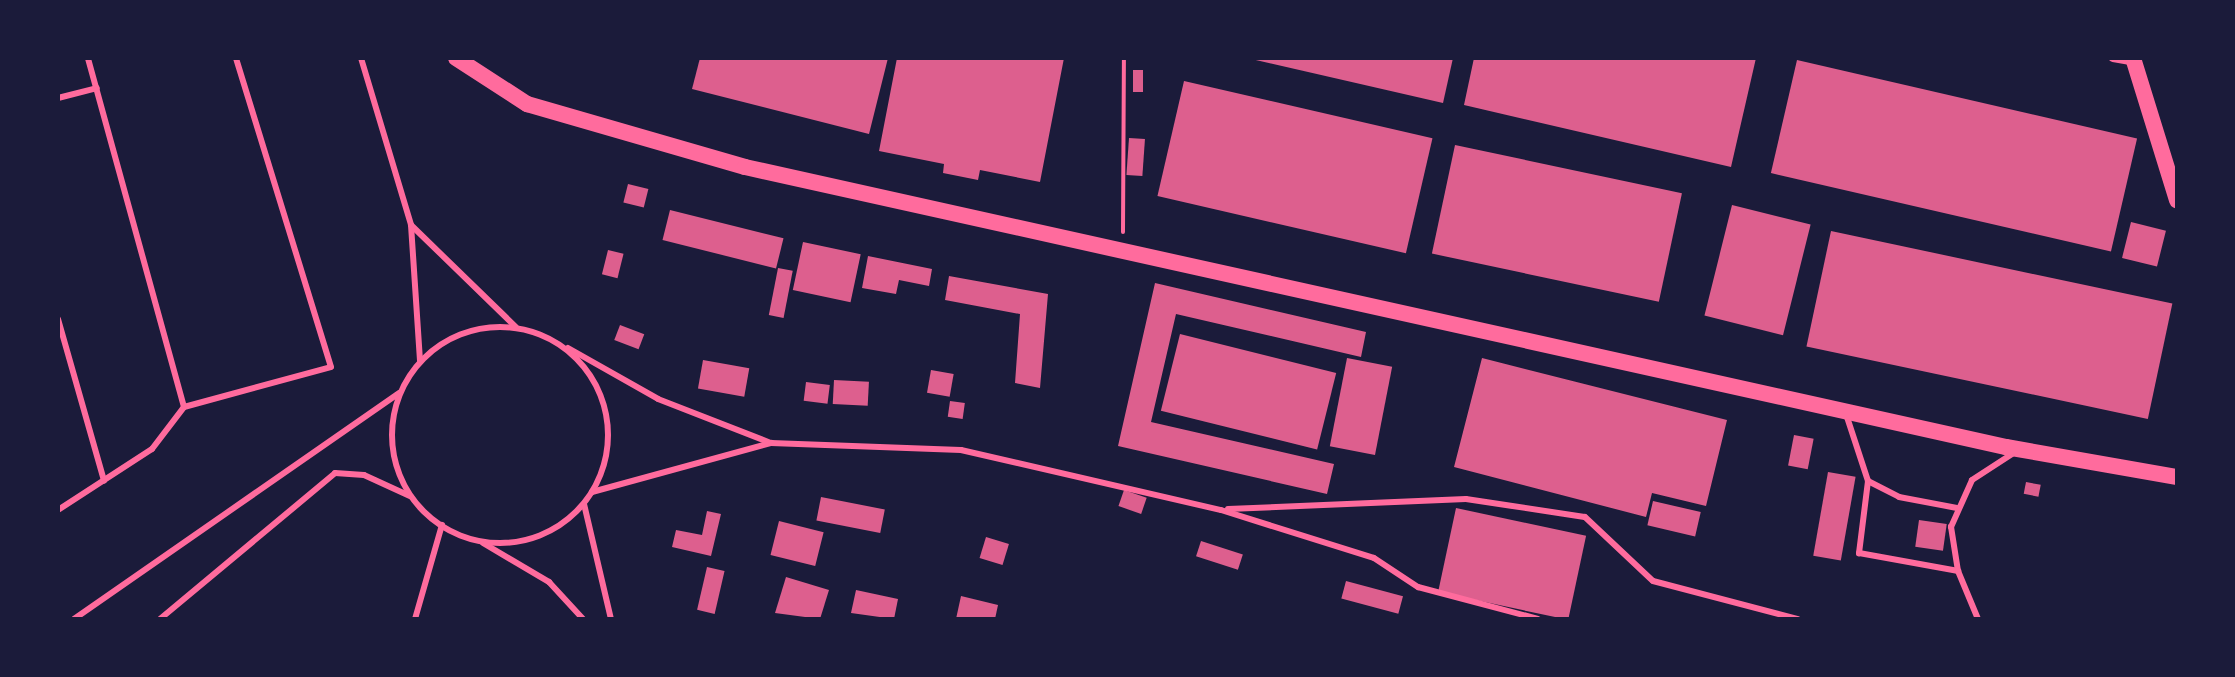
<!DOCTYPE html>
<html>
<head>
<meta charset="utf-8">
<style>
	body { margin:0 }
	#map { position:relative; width:2235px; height:677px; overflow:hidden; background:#1b1b3a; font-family:Arial,sans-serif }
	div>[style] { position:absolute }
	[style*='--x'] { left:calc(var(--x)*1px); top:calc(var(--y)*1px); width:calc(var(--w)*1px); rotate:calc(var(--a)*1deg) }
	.building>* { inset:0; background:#dd5f8e; transform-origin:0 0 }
	.path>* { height:4px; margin:-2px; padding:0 2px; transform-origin:2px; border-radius:2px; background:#ff6b9d }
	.service>* { height:6px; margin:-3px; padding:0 3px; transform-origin:3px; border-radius:3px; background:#ff6b9d }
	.service>.ring { margin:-3px; padding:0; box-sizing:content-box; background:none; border:6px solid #ff6b9d; border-radius:50% }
	.minor>* { height:8px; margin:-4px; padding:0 4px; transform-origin:4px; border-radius:4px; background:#ff6b9d }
	.secondary>* { height:16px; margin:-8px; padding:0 8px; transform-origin:8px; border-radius:8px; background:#ff6b9d }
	span { translate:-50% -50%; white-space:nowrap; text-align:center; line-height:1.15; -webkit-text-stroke:6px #1b1b3a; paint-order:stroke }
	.frame { position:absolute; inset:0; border:60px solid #1b1b3a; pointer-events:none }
</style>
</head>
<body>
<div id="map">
	<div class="building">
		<div style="clip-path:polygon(700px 58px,888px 58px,869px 134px,692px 89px)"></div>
		<div style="clip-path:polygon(897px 58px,1064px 58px,1040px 182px,980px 170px,978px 180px,943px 173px,944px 164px,879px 151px)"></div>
		<div style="clip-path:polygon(1247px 58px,1453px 58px,1443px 103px)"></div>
		<div style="clip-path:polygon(1474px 58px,1756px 58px,1731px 167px,1464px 105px)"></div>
		<div style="left:1797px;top:60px;width:349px;height:116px;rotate:13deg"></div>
		<div style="left:1133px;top:70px;width:10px;height:22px"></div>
		<div style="left:1184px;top:81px;width:255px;height:118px;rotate:13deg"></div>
		<div style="left:1129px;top:138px;width:16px;height:37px;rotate:4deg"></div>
		<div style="left:1455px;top:145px;width:232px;height:111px;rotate:12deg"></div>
		<div style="left:628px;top:184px;width:21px;height:19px;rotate:14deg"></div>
		<div style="left:1732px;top:205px;width:81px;height:114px;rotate:14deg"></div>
		<div style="left:670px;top:210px;width:117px;height:31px;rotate:14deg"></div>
		<div style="left:2131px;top:222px;width:36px;height:37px;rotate:14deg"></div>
		<div style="left:1831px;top:231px;width:349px;height:118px;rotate:12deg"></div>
		<div style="left:803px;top:242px;width:59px;height:49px;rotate:12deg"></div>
		<div style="left:608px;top:250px;width:16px;height:25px;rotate:14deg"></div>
		<div style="clip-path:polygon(868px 256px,932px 269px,929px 286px,899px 280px,896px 294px,862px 288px)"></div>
		<div style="left:778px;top:268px;width:15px;height:48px;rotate:11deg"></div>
		<div style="clip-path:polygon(949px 276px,1048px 294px,1040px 388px,1015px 383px,1020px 314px,945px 300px)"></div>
		<div style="clip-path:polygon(1155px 283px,1366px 332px,1361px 357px,1176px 314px,1151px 422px,1334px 464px,1327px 494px,1118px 446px)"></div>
		<div style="left:620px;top:325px;width:26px;height:16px;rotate:21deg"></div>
		<div style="left:1180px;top:334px;width:161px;height:79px;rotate:14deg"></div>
		<div style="left:1347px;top:358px;width:46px;height:90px;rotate:11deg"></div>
		<div style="clip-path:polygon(1482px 358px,1727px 420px,1706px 506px,1652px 493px,1646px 517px,1454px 467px)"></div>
		<div style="left:703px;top:360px;width:47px;height:29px;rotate:10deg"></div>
		<div style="left:931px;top:370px;width:23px;height:23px;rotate:10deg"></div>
		<div style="left:834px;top:380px;width:35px;height:24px;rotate:3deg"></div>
		<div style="left:806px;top:382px;width:24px;height:19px;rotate:7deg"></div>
		<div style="left:950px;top:401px;width:15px;height:16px;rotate:8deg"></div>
		<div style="left:1794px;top:435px;width:20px;height:31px;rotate:11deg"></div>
		<div style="left:1828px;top:472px;width:28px;height:85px;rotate:10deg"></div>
		<div style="left:2026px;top:482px;width:15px;height:12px;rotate:11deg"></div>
		<div style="left:1124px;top:490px;width:24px;height:17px;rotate:19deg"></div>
		<div style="left:821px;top:497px;width:65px;height:24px;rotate:11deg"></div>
		<div style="left:1653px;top:501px;width:49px;height:25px;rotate:13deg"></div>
		<div style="left:1456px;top:508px;width:133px;height:86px;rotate:12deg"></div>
		<div style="clip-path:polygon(707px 511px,721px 514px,711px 556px,672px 547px,676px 530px,702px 535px)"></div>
		<div style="left:1919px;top:520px;width:28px;height:27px;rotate:8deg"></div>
		<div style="left:779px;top:521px;width:46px;height:35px;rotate:14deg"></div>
		<div style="left:986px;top:537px;width:24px;height:22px;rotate:17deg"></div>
		<div style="left:1201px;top:541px;width:44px;height:16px;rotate:18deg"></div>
		<div style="left:707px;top:567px;width:18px;height:44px;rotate:13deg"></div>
		<div style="clip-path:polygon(786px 577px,829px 590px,820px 619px,775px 613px)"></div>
		<div style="left:1346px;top:581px;width:59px;height:18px;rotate:15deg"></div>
		<div style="clip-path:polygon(856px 590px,898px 599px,894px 619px,851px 613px)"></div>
		<div style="clip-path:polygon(961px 596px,998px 605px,995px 619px,956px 619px)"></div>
	</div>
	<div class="path">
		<div style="--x:1123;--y:232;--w:174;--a:-89.7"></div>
	</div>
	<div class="service">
		<div style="--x:361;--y:58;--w:174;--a:73.3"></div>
		<div style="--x:411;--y:225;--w:136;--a:86.2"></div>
		<div style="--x:58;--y:98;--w:40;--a:-14.4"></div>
		<div style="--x:411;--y:225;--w:146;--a:44.2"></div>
		<div style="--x:58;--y:319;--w:168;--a:74.1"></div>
		<div class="ring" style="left:392px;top:327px;width:210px;height:210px"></div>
		<div style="--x:568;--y:348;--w:103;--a:29.5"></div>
		<div style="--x:658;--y:399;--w:121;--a:21.3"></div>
		<div style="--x:184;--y:407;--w:152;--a:-15.2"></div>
		<div style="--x:331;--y:367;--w:323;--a:-107.1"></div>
		<div style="--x:1846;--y:414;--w:71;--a:71.8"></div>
		<div style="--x:1868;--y:481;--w:35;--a:27"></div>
		<div style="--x:1899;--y:497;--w:59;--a:10.7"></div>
		<div style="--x:1868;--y:481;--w:73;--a:97.1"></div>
		<div style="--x:1859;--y:553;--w:101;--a:10.3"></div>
		<div style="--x:592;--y:492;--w:186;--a:-15.3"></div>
		<div style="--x:771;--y:443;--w:190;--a:2.1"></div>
		<div style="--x:961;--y:450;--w:267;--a:13"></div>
		<div style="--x:1221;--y:510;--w:160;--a:17.4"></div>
		<div style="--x:1374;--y:558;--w:53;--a:33.4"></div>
		<div style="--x:1418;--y:587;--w:124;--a:14.9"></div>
		<div style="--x:584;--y:504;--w:118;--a:76.8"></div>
		<div style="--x:1228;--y:509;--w:238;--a:-2.4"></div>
		<div style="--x:1466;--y:499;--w:120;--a:8.6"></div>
		<div style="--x:1585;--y:517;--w:93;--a:43.3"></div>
		<div style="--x:1653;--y:581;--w:150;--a:14.7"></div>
		<div style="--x:58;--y:510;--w:112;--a:-33"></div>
		<div style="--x:152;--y:449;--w:53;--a:-52.7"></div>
		<div style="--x:184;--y:407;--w:362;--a:-105.4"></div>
		<div style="--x:483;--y:543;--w:77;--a:30.6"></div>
		<div style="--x:549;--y:582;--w:50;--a:47.4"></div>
		<div style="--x:74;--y:619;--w:396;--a:-34.8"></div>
		<div style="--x:160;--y:619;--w:228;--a:-39.8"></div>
		<div style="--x:335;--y:473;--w:29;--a:4"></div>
		<div style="--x:364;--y:475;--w:51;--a:24.5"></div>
		<div style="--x:415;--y:619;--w:98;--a:-74"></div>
		<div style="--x:1978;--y:619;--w:52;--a:-112.6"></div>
		<div style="--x:1958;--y:571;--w:45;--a:-99"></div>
		<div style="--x:1951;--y:527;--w:51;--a:-65.9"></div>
		<div style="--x:1972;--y:480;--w:51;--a:-33.1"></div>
	</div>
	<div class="minor">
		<div style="--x:2113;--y:58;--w:22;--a:10"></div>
	</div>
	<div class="secondary">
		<div style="--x:456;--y:58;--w:85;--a:32.9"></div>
		<div style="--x:527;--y:104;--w:227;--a:16.1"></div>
		<div style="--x:745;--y:167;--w:1292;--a:12.52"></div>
		<div style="--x:2006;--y:447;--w:174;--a:10"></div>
		<div style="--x:2133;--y:58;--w:149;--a:72.8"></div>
	</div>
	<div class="frame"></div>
</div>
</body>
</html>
